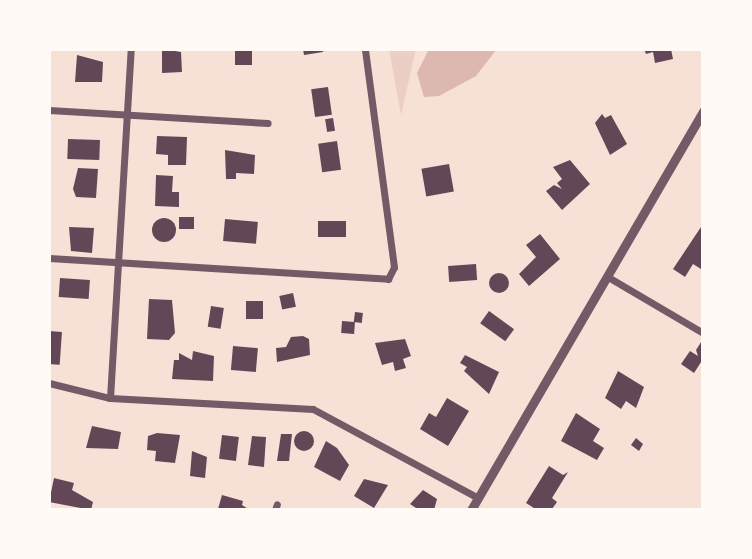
<!DOCTYPE html>
<html>
<head>
<meta charset="utf-8">
<style>
	body { margin:0 }
	#map { position:relative; width:752px; height:559px; overflow:hidden; background:#f7e1d7; font-family:Jost,sans-serif }
	div>[style] { position:absolute }
	[style*='--x'] { left:calc(var(--x)*1px); top:calc(var(--y)*1px); width:calc(var(--w)*1px); rotate:calc(var(--a)*1deg) }
	.green>* { inset:0; background:#ebcfc5 }
	.water>* { inset:0; background:#dcb8b0 }
	.building>* { inset:0; background:#644757; transform-origin:0 0 }
	.round { border-radius:50% }
	.minor>* { height:7px; margin:-3.5px; padding:0 3.5px; transform-origin:3.5px; border-radius:3.5px; background:#755966 }
	.tertiary>* { height:9px; margin:-4.5px; padding:0 4.5px; transform-origin:4.5px; border-radius:4.5px; background:#755966 }
	span { translate:-50% -50%; white-space:nowrap; text-align:center; line-height:1.15; -webkit-text-stroke:7px #fffaf5; paint-order:stroke }
	.frame { position:absolute; inset:0; border:51px solid #fffaf5; pointer-events:none }
</style>
</head>
<body>
<div id="map">
	<div class="green">
		<div style="clip-path:polygon(389px 49px,416px 49px,401px 115px)"></div>
	</div>
	<div class="water">
		<div style="clip-path:polygon(429px 49px,497px 49px,476px 76px,439px 96px,424px 97px,417px 73px)"></div>
	</div>
	<div class="building">
		<div style="clip-path:polygon(162px 49px,181px 52px,182px 72px,162px 73px)"></div>
		<div style="left:235px;top:49px;width:17px;height:16px"></div>
		<div style="clip-path:polygon(303px 49px,323px 49px,323px 52px,304px 55px)"></div>
		<div style="clip-path:polygon(644px 49px,671px 49px,673px 59px,655px 63px,653px 52px,646px 54px)"></div>
		<div style="clip-path:polygon(77px 55px,103px 62px,102px 82px,75px 82px)"></div>
		<div style="left:328px;top:87px;width:28px;height:17px;rotate:82deg"></div>
		<div style="clip-path:polygon(602px 114px,605px 118px,611px 115px,627px 144px,610px 155px,595px 123px)"></div>
		<div style="left:333px;top:118px;width:13px;height:8px;rotate:81deg"></div>
		<div style="clip-path:polygon(157px 136px,187px 137px,186px 165px,168px 165px,168px 155px,156px 154px)"></div>
		<div style="left:68px;top:139px;width:32px;height:20px;rotate:2deg"></div>
		<div style="left:337px;top:141px;width:29px;height:19px;rotate:82deg"></div>
		<div style="clip-path:polygon(225px 150px,255px 155px,254px 174px,236px 173px,236px 179px,226px 179px)"></div>
		<div style="clip-path:polygon(570px 160px,590px 184px,562px 210px,546px 191px,554px 185px,562px 189px,557px 183px,562px 179px,553px 167px)"></div>
		<div style="left:449px;top:164px;width:28px;height:28px;rotate:80deg"></div>
		<div style="clip-path:polygon(78px 168px,98px 169px,96px 198px,76px 197px,73px 189px)"></div>
		<div style="clip-path:polygon(156px 175px,173px 176px,172px 192px,179px 192px,179px 207px,155px 206px)"></div>
		<div style="left:179px;top:217px;width:15px;height:12px"></div>
		<div class="round" style="left:152px;top:218px;width:24px;height:24px"></div>
		<div style="left:225px;top:219px;width:33px;height:22px;rotate:5deg"></div>
		<div style="left:346px;top:221px;width:16px;height:28px;rotate:90deg"></div>
		<div style="clip-path:polygon(703px 224px,703px 266px,701px 269px,693px 264px,685px 277px,673px 269px)"></div>
		<div style="clip-path:polygon(69px 227px,94px 228px,92px 253px,71px 251px)"></div>
		<div style="clip-path:polygon(540px 234px,560px 259px,529px 286px,519px 274px,536px 257px,526px 245px)"></div>
		<div style="left:476px;top:264px;width:16px;height:28px;rotate:86deg"></div>
		<div class="round" style="left:489px;top:273px;width:20px;height:20px"></div>
		<div style="left:60px;top:278px;width:30px;height:19px;rotate:4deg"></div>
		<div style="left:293px;top:293px;width:14px;height:14px;rotate:78deg"></div>
		<div style="clip-path:polygon(149px 299px,172px 300px,175px 333px,169px 340px,147px 339px)"></div>
		<div style="left:246px;top:301px;width:17px;height:18px"></div>
		<div style="left:211px;top:306px;width:13px;height:21px;rotate:9deg"></div>
		<div style="left:489px;top:311px;width:31px;height:15px;rotate:36deg"></div>
		<div style="left:355px;top:312px;width:8px;height:10px;rotate:7deg"></div>
		<div style="left:342px;top:321px;width:13px;height:12px;rotate:4deg"></div>
		<div style="left:49px;top:331px;width:13px;height:33px;rotate:4deg"></div>
		<div style="clip-path:polygon(303px 336px,309px 339px,310px 355px,277px 362px,276px 348px,286px 347px,291px 337px)"></div>
		<div style="clip-path:polygon(405px 339px,411px 356px,403px 359px,406px 368px,395px 371px,393px 362px,382px 365px,375px 343px)"></div>
		<div style="clip-path:polygon(703px 339px,703px 359px,694px 373px,681px 364px,690px 351px,698px 356px,696px 350px)"></div>
		<div style="left:233px;top:346px;width:25px;height:24px;rotate:5deg"></div>
		<div style="clip-path:polygon(193px 351px,214px 356px,213px 381px,172px 379px,174px 360px,179px 360px,179px 353px,192px 360px)"></div>
		<div style="clip-path:polygon(465px 355px,499px 372px,489px 394px,464px 371px,467px 367px,460px 363px)"></div>
		<div style="clip-path:polygon(618px 371px,644px 387px,636px 408px,626px 401px,621px 409px,605px 398px)"></div>
		<div style="clip-path:polygon(447px 398px,469px 411px,448px 446px,420px 429px,429px 413px,436px 417px)"></div>
		<div style="clip-path:polygon(576px 413px,600px 429px,593px 441px,604px 448px,597px 460px,561px 441px)"></div>
		<div style="clip-path:polygon(92px 426px,121px 432px,118px 449px,86px 448px)"></div>
		<div class="round" style="left:294px;top:431px;width:20px;height:20px"></div>
		<div style="clip-path:polygon(157px 433px,180px 435px,175px 463px,155px 461px,156px 451px,147px 450px,148px 436px)"></div>
		<div style="clip-path:polygon(281px 434px,292px 434px,289px 461px,277px 461px)"></div>
		<div style="left:222px;top:435px;width:17px;height:24px;rotate:7deg"></div>
		<div style="clip-path:polygon(252px 436px,266px 437px,264px 467px,248px 465px)"></div>
		<div style="clip-path:polygon(636px 438px,643px 444px,639px 451px,631px 445px)"></div>
		<div style="clip-path:polygon(326px 441px,337px 448px,349px 465px,340px 481px,314px 467px)"></div>
		<div style="clip-path:polygon(192px 451px,207px 457px,205px 478px,190px 476px)"></div>
		<div style="clip-path:polygon(549px 466px,563px 475px,568px 472px,552px 498px,557px 502px,552px 509px,537px 510px,526px 503px)"></div>
		<div style="clip-path:polygon(54px 478px,74px 483px,72px 490px,93px 502px,91px 510px,49px 502px)"></div>
		<div style="clip-path:polygon(364px 479px,388px 485px,374px 508px,354px 496px)"></div>
		<div style="clip-path:polygon(423px 490px,437px 499px,434px 510px,419px 510px,410px 504px)"></div>
		<div style="clip-path:polygon(222px 495px,243px 501px,242px 505px,250px 510px,218px 509px)"></div>
	</div>
	<div class="minor">
		<div style="--x:49;--y:110;--w:219;--a:3.4"></div>
		<div style="--x:49;--y:258;--w:340;--a:3.5"></div>
		<div style="--x:388;--y:279;--w:13;--a:-63"></div>
		<div style="--x:394;--y:267;--w:220;--a:-97.6"></div>
		<div style="--x:608;--y:277;--w:110;--a:30.5"></div>
		<div style="--x:49;--y:383;--w:63;--a:13.8"></div>
		<div style="--x:110;--y:398;--w:203;--a:3.1"></div>
		<div style="--x:313;--y:409;--w:187;--a:28.3"></div>
		<div style="--x:110;--y:398;--w:350;--a:-86.6"></div>
		<div style="--x:275;--y:510;--w:6;--a:-72"></div>
	</div>
	<div class="tertiary">
		<div style="--x:471;--y:510;--w:462;--a:-59.8"></div>
	</div>
	<div class="frame"></div>
</div>
</body>
</html>
